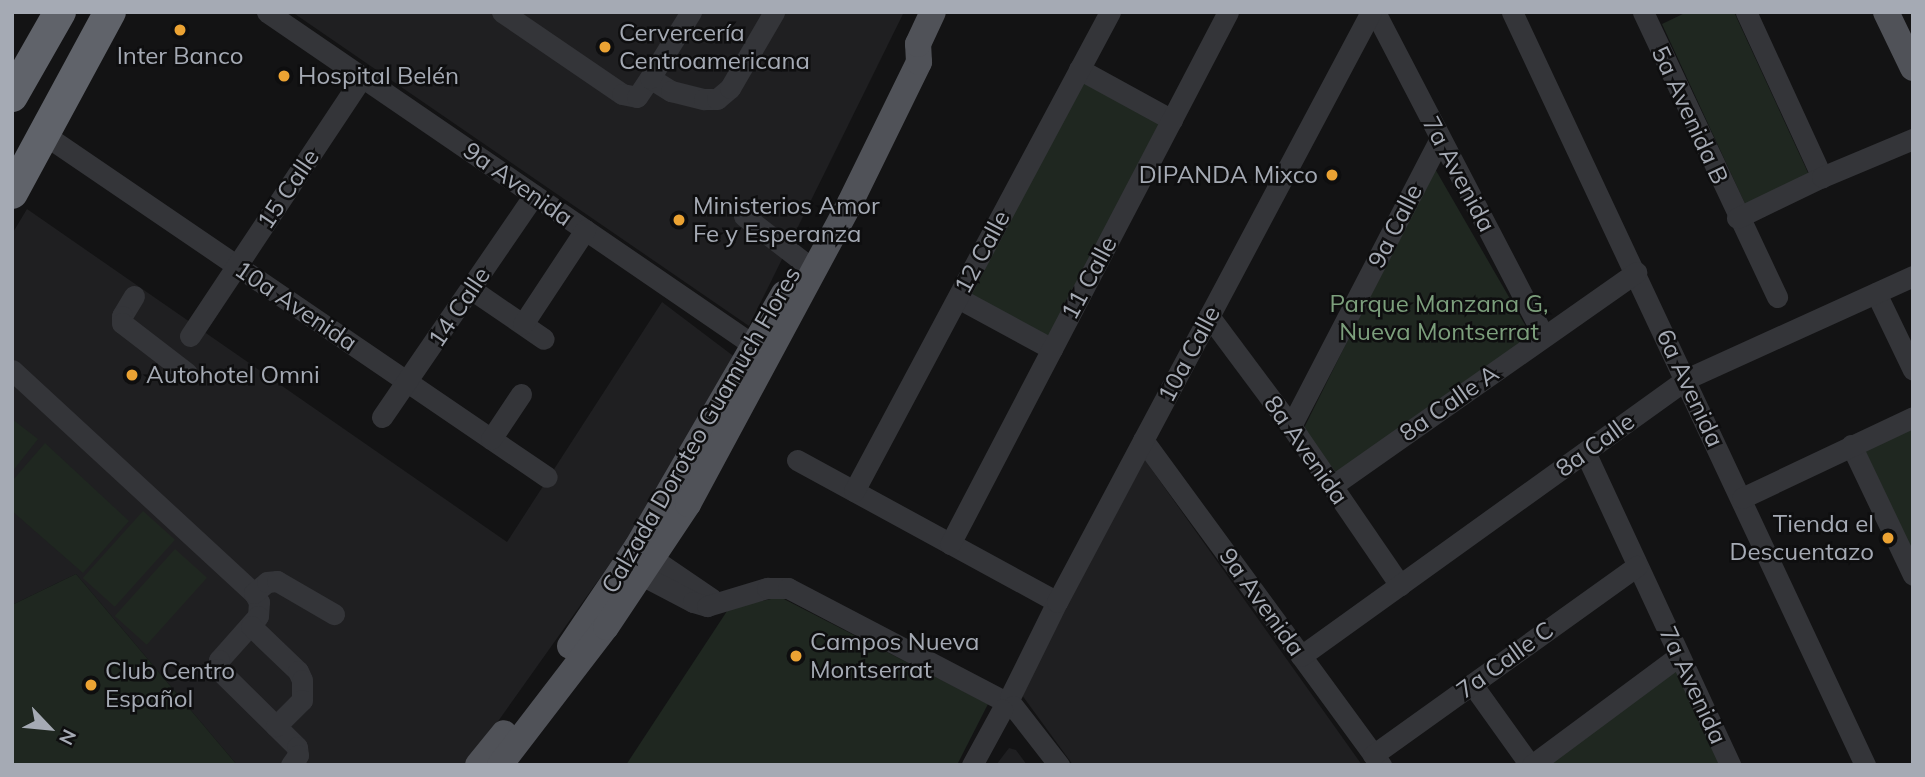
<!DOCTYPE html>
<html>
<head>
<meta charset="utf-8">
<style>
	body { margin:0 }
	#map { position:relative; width:1925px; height:777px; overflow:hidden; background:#131314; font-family:Mulish,sans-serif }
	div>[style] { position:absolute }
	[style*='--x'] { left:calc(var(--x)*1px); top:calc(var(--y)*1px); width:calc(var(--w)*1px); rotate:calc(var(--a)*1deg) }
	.built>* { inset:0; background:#1f1f21 }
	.green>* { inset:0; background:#1f2720; transform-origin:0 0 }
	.minor>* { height:21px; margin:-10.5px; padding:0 10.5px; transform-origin:10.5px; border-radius:10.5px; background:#343539 }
	.major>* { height:26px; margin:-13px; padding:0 13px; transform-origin:13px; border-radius:13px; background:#505258 }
	.highway>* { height:32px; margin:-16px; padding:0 16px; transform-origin:16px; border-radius:16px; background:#60636a }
	.dots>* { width:19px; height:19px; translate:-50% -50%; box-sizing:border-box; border:4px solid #0e0e0f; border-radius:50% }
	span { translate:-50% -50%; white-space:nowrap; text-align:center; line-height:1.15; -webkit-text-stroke:5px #0e0e0f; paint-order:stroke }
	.poi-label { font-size:24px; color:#a5aab4 }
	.left { translate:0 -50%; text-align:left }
	.right { translate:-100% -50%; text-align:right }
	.street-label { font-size:24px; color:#a5aab4 }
	.park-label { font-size:24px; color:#7c9f7c }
	.frame { position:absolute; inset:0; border:14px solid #a5aab4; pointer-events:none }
	.north { position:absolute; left:14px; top:693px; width:70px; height:70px; -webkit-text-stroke:5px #0e0e0f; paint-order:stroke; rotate:116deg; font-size:19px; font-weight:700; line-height:28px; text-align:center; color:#a5aab4 }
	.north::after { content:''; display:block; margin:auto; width:24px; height:32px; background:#a5aab4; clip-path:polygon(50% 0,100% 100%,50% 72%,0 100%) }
</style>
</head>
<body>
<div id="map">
	<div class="built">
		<div style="clip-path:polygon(292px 12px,904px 12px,749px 326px)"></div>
		<div style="clip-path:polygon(27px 209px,507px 542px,662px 302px,736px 358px,651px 506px,467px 765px,237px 765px,76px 574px,12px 605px,12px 234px)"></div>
		<div style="clip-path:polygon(1145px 460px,1362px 765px,1073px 765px,1019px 691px)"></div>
		<div style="clip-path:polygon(1009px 748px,1016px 750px,1027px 765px,996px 765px)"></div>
	</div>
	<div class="green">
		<div style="clip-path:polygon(1687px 12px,1734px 12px,1810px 177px,1746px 206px,1662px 24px)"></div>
		<div style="left:1081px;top:77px;width:96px;height:250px;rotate:28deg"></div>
		<div style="clip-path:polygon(1434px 167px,1532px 337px,1336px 481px,1304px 428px)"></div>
		<div style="clip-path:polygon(12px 419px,38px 439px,12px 472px)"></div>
		<div style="clip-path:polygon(1913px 428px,1913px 566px,1859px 452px)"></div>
		<div style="clip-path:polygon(45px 443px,129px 521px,83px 573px,12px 511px,12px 481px)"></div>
		<div style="left:143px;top:511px;width:43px;height:90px;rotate:42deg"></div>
		<div style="left:175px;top:549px;width:43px;height:90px;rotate:42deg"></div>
		<div style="clip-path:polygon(76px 574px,237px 765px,12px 765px,12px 605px)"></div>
		<div style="clip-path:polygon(780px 597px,988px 704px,957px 765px,626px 765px,729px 608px)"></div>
		<div style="clip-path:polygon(1677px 667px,1722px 765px,1545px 765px)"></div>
	</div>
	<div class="minor">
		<div style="--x:267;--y:12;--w:604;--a:34.4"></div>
		<div style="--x:502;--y:12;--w:145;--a:34.3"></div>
		<div style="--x:622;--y:94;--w:15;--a:11"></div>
		<div style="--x:637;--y:97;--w:23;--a:-56"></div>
		<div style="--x:650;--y:78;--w:25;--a:32"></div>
		<div style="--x:671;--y:91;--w:34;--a:14"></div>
		<div style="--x:704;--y:99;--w:13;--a:0"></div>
		<div style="--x:717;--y:99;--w:17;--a:-40"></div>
		<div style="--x:730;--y:88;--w:88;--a:-59.9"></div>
		<div style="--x:1375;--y:12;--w:365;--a:62.5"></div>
		<div style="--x:1512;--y:12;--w:832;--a:64.88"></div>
		<div style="--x:1643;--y:12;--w:315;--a:64.8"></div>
		<div style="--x:1746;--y:12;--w:182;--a:65.3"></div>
		<div style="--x:1079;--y:69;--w:106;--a:28.7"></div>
		<div style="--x:650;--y:78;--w:78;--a:-58.2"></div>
		<div style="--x:45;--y:135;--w:607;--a:34.27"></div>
		<div style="--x:744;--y:216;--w:72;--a:37.7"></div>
		<div style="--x:1737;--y:218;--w:94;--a:-25.8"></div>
		<div style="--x:1822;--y:177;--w:99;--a:-22.7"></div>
		<div style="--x:471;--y:289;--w:88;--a:34.4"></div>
		<div style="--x:1876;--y:293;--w:85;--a:64.3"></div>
		<div style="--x:134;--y:296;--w:23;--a:121"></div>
		<div style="--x:122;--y:316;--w:7;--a:90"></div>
		<div style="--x:122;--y:323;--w:82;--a:37.6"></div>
		<div style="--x:958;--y:298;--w:107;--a:28.5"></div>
		<div style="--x:1209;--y:316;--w:137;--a:53.3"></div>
		<div style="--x:1291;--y:426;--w:193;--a:55.6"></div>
		<div style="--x:523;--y:324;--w:113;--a:-56.6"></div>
		<div style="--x:190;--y:336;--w:311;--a:-56.4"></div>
		<div style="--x:12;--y:370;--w:329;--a:42.7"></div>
		<div style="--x:254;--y:593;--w:10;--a:61"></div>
		<div style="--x:259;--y:602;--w:14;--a:94"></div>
		<div style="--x:258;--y:616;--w:59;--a:131.6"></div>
		<div style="--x:219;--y:660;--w:9;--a:96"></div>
		<div style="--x:218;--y:669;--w:111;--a:44.6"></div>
		<div style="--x:297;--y:747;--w:8;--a:83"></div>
		<div style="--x:298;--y:755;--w:12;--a:125"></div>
		<div style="--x:382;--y:417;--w:269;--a:-55.6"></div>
		<div style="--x:1291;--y:426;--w:324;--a:-62.6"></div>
		<div style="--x:491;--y:439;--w:54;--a:-56.3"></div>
		<div style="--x:1143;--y:440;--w:403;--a:53.8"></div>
		<div style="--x:1851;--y:445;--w:144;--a:64.5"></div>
		<div style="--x:1585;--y:452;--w:345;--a:65.1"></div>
		<div style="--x:797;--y:460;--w:296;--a:28.6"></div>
		<div style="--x:1332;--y:486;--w:372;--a:-35.1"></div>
		<div style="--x:854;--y:491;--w:543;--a:-61.88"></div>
		<div style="--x:1742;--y:498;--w:189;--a:-25.3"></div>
		<div style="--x:950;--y:544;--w:600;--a:-62.41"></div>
		<div style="--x:640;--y:550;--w:87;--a:34.2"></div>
		<div style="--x:630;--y:569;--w:71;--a:27.6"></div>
		<div style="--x:693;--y:602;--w:15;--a:16"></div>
		<div style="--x:707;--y:606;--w:63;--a:-16.7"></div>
		<div style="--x:767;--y:588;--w:21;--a:0"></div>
		<div style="--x:788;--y:588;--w:239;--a:27.6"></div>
		<div style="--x:254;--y:593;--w:17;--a:-40"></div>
		<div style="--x:267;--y:582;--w:10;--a:-6"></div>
		<div style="--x:277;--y:581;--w:66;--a:30.1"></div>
		<div style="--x:251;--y:626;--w:65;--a:43.8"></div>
		<div style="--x:298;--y:671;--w:10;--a:66"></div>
		<div style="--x:302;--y:680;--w:20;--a:90"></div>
		<div style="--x:302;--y:700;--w:37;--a:135"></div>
		<div style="--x:1301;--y:656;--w:474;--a:-35.7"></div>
		<div style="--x:1686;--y:379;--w:249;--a:-24.4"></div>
		<div style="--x:1472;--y:684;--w:100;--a:54.4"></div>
		<div style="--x:1010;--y:697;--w:106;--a:-63.7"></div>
		<div style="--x:1057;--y:602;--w:668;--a:-61.98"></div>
		<div style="--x:1013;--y:706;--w:75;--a:52.1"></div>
		<div style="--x:1373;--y:755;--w:325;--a:-35.6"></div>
		<div style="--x:972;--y:765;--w:63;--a:-61.4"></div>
		<div style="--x:1532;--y:765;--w:183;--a:-36.6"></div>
	</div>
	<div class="major">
		<div style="--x:1886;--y:12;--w:62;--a:64.3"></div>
		<div style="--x:570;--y:646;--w:120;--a:-55.9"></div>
		<div style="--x:637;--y:547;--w:293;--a:-59.9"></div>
		<div style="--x:478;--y:765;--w:41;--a:-50.9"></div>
		<div style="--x:500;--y:765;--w:174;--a:-52.5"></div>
		<div style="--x:606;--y:627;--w:148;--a:-56.3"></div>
		<div style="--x:688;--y:504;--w:342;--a:-61.7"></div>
		<div style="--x:850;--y:203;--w:157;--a:-63.9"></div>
		<div style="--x:919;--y:62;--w:18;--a:-93"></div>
		<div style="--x:918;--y:44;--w:35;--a:-65"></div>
	</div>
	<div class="highway">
		<div style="--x:12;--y:96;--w:97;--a:-60.3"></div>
		<div style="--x:12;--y:193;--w:206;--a:-61.6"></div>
	</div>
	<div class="dots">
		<div style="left:180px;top:30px;background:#eca333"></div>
		<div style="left:605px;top:47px;background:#eca333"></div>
		<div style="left:284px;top:76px;background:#eca333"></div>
		<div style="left:1332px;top:175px;background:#eca333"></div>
		<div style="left:679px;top:220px;background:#eca333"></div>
		<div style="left:132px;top:375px;background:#eca333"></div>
		<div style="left:1888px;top:538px;background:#eca333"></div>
		<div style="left:796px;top:656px;background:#eca333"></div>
		<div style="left:91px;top:685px;background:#eca333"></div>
	</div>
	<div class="poi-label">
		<span class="left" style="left:619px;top:47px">Cervercería<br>Centroamericana</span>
		<span style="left:180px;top:56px">Inter Banco</span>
		<span class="left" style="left:298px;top:76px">Hospital Belén</span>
		<span class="right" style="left:1318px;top:175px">DIPANDA Mixco</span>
		<span class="left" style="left:693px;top:220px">Ministerios Amor<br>Fe y Esperanza</span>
		<span class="left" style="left:146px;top:375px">Autohotel Omni</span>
		<span class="right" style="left:1874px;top:538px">Tienda el<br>Descuentazo</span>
		<span class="left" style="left:810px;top:656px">Campos Nueva<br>Montserrat</span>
		<span class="left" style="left:105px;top:685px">Club Centro<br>Español</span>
	</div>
	<div class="street-label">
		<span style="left:1690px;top:115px;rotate:65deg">5a Avenida B</span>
		<span style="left:1459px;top:174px;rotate:62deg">7a Avenida</span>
		<span style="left:518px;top:184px;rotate:35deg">9a Avenida</span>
		<span style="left:288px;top:189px;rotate:-56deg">15 Calle</span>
		<span style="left:1395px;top:226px;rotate:-63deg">9a Calle</span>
		<span style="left:982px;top:252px;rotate:-62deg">12 Calle</span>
		<span style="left:1089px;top:278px;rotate:-62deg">11 Calle</span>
		<span style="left:296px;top:306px;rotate:34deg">10a Avenida</span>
		<span style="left:459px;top:307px;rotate:-56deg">14 Calle</span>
		<span style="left:1189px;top:354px;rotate:-62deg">10a Calle</span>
		<span style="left:1690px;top:388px;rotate:65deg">6a Avenida</span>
		<span style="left:1449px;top:403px;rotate:-35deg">8a Calle A</span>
		<span style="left:701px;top:430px;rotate:-60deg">Calzada Doroteo Guamuch Flores</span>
		<span style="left:1595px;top:445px;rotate:-36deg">8a Calle</span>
		<span style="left:1306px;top:450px;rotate:55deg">8a Avenida</span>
		<span style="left:1262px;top:602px;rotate:54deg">9a Avenida</span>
		<span style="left:1505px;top:660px;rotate:-36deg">7a Calle C</span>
		<span style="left:1693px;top:685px;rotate:65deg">7a Avenida</span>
	</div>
	<div class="park-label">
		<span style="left:1439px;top:318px">Parque Manzana G,<br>Nueva Montserrat</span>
	</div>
	<div class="frame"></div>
	<div class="north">N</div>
</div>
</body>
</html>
